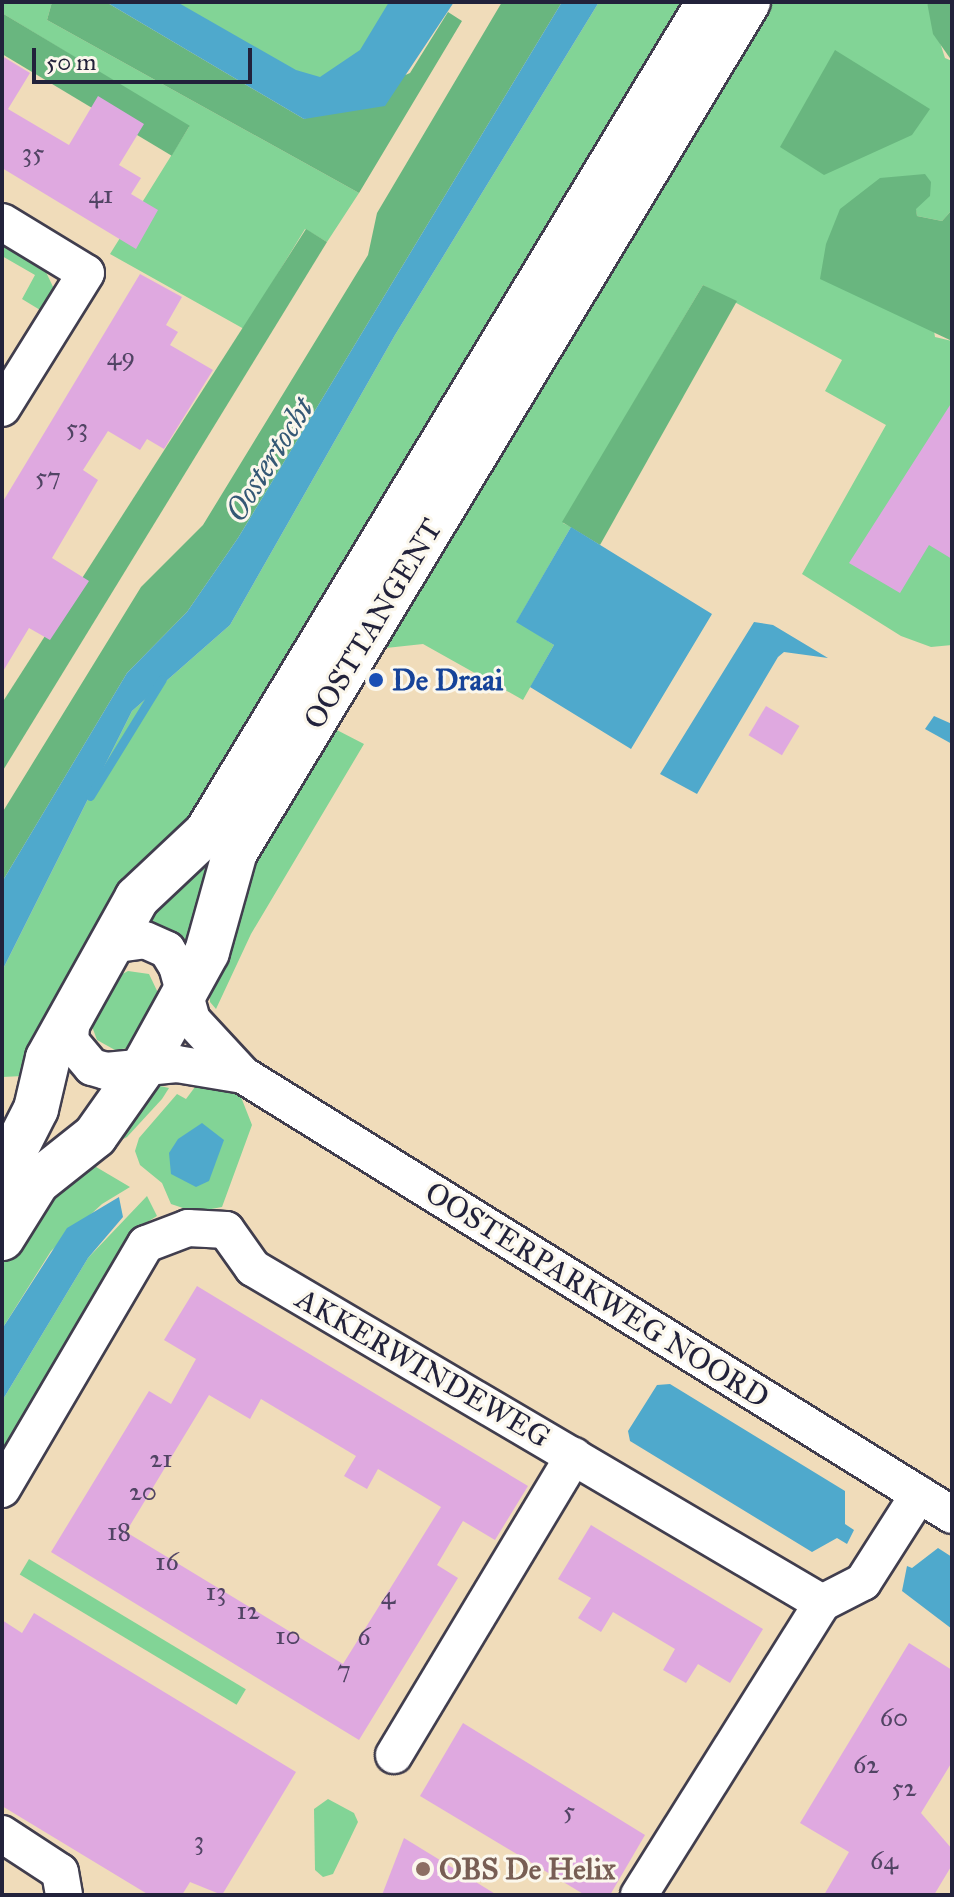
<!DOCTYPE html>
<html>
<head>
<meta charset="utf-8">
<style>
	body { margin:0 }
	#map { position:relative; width:954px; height:1897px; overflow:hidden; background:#f0dcba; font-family:"IM FELL Great Primer",serif }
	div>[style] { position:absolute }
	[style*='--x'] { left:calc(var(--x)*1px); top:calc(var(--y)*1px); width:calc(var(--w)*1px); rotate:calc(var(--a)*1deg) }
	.green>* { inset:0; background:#82d496; transform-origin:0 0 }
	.forest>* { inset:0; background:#69b67f; transform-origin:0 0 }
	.water>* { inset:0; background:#4fa9cc }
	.stream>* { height:9px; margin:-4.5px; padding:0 4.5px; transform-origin:4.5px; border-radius:4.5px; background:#4fa9cc }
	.building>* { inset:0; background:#dfa9e0; transform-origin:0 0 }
	.roads { filter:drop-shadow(2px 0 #413e4e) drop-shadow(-2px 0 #413e4e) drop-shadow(0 2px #413e4e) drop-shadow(0 -2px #413e4e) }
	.minor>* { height:36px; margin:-18px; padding:0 18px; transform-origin:18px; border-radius:18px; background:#fff }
	.secondary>* { height:44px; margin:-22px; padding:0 22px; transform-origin:22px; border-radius:22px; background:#fff }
	.dots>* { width:22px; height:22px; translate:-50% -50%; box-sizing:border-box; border:4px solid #fbf7ec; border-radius:50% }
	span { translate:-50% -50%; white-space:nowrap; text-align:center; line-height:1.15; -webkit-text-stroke:6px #fbf7ec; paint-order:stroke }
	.number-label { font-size:26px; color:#514464 }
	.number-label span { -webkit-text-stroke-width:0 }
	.street-label { font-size:30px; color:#22223b }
	.transit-label { font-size:30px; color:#164399; font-weight:700 }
	.left { translate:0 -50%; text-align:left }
	.education-label { font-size:30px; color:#785e54; font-weight:700 }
	.water-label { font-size:32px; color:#345875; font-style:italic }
	.frame { position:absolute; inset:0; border:4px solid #22223b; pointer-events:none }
	.scale { position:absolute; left:32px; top:48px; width:220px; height:36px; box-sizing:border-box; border:4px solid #22223b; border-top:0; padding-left:10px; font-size:24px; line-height:28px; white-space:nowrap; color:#22223b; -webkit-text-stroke:6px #fbf7ec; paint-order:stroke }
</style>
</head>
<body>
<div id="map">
	<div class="green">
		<div style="clip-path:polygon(2px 2px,52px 2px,47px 20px,359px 193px,327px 242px,305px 229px,244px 329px,110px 254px,189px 127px,2px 13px)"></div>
		<div style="clip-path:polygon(121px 2px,435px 2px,355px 149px)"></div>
		<div style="clip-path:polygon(599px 2px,696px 2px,326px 614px,23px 1076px,2px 1077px,2px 971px,132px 711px,230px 625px,395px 335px)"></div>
		<div style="clip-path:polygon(767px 2px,927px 2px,945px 58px,952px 61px,952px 210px,942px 221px,917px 216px,909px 174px,935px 337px,952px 341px,952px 645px,931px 647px,901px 636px,802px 574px,886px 425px,825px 391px,842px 360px,703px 285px,563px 523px,571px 527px,517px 621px,554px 645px,523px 700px,423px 644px,386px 648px,404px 610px)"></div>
		<div style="clip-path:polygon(2px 245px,46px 272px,55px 291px,45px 313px,22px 299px,35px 275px,2px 256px)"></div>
		<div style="clip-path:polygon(333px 728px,364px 744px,251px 934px,216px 1009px,210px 1002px,210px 978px,239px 876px)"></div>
		<div style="clip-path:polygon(236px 805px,197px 955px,150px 928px,141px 912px)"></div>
		<div style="clip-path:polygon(128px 971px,149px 974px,160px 997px,135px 1047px,115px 1050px,97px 1040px,90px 1021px,113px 979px)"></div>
		<div style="clip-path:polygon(201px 1079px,230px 1086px,241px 1097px,252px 1125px,222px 1207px,195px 1212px,171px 1204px,162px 1183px,140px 1165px,135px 1151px,139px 1138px,177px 1094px,186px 1099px)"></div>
		<div style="clip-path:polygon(160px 1086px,169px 1088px,162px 1099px,127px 1137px,115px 1143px,149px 1090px)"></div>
		<div style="clip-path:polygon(86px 1161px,130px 1187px,102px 1204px,51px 1251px,2px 1329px,2px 1263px,34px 1210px)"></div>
		<div style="clip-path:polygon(147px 1196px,157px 1216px,144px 1224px,2px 1458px,2px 1401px,88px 1258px)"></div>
		<div style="left:29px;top:1559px;width:253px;height:18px;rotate:31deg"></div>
		<div style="clip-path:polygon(328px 1799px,354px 1813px,358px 1822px,333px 1874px,323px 1877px,315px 1870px,314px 1809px)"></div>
	</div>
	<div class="forest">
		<div style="clip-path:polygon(52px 2px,106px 2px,304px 119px,410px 73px,448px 12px,462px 21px,359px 193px,47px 20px)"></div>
		<div style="clip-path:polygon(502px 2px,562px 2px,238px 538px,187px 612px,127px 673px,2px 882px,2px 813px,141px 587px,203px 525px,368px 255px,377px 213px)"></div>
		<div style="clip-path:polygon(927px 2px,952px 2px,952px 61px,933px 34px)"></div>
		<div style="left:2px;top:13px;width:219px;height:35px;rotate:31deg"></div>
		<div style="clip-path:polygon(835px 50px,930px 109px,912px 135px,824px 175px,780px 147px)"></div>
		<div style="clip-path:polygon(925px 174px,931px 182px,930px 196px,916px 209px,917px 216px,942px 221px,952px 210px,952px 341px,820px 279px,826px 244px,840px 209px,880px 178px)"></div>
		<div style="clip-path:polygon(306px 229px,327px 242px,2px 772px,2px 703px)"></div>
		<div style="clip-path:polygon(703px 285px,737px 301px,600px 545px,562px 522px)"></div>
	</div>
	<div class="water">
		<div style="clip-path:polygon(106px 2px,177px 2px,296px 70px,320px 77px,360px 50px,389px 2px,454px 2px,385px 106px,304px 119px)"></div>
		<div style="clip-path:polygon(562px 2px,599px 2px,395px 335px,230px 625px,132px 711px,2px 971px,2px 882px,127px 673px,187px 612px,238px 538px)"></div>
		<div style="clip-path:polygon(571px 527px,712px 614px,631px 749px,530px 687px,554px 645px,516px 622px)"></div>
		<div style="clip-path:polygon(754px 622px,773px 625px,828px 658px,784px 652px,778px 657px,697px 794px,660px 774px)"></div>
		<div style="clip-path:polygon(934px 716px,952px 724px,952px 744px,925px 729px)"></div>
		<div style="clip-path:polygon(202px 1123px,224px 1140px,209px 1181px,196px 1187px,171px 1174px,169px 1153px,178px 1139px)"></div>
		<div style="clip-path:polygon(119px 1197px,123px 1217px,88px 1258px,2px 1401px,2px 1329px,67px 1228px)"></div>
		<div style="clip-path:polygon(670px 1384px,845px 1491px,845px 1524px,854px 1530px,847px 1544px,837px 1538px,812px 1552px,630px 1441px,628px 1431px,657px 1385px)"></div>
		<div style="clip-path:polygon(938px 1548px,952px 1557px,952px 1629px,902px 1591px,907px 1566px,912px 1568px)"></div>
	</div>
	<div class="stream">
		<div style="--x:90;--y:796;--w:137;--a:-58.4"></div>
	</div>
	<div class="building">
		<div style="clip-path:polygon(2px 56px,30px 73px,8px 109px,69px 145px,98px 96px,144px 124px,119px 165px,141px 178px,131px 194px,158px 210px,136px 249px,2px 168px)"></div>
		<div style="clip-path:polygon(140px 274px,182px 297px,166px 325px,178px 332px,170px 345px,213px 370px,164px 449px,147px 439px,140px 450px,108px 431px,83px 470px,98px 480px,52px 558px,89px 581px,50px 640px,29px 628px,2px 673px,2px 503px)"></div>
		<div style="clip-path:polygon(952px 402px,952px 559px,929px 545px,900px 593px,849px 563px)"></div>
		<div style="left:766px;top:706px;width:39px;height:34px;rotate:31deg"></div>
		<div style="clip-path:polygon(evenodd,197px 1286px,528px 1486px,495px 1540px,463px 1521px,437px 1565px,458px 1578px,359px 1740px,51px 1552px,149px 1391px,171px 1404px,196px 1359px,164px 1340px,197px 1286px,209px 1395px,250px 1419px,261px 1399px,356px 1456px,344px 1476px,367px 1489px,378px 1469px,441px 1507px,343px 1664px,126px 1532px,209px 1395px)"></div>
		<div style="clip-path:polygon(591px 1525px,763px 1629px,730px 1683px,698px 1664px,686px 1683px,663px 1670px,675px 1649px,613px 1612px,601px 1632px,578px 1618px,591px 1598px,558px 1579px)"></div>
		<div style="clip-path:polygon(34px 1613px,296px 1772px,222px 1895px,190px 1882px,182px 1895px,149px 1895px,2px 1806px,2px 1620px,22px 1633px)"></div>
		<div style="clip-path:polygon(909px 1643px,952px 1670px,952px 1762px,921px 1813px,952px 1849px,952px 1865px,934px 1895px,824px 1895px,849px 1852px,800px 1823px)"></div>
		<div style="clip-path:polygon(463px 1723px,645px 1835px,610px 1895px,585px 1895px,420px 1796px)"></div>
		<div style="clip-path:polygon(404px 1838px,497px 1895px,382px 1895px)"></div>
	</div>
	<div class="roads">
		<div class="minor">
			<div style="--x:2;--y:222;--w:98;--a:31.3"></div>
			<div style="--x:86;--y:273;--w:159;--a:121.9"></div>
			<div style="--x:110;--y:945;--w:35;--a:-8"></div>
			<div style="--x:145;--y:940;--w:24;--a:24"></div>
			<div style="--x:167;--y:950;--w:19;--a:58"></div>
			<div style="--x:177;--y:966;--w:56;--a:74.5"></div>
			<div style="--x:192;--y:1020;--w:75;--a:47.2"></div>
			<div style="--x:72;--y:1012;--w:29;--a:94"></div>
			<div style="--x:70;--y:1041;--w:34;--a:50"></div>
			<div style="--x:92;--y:1067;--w:15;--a:16"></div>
			<div style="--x:106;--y:1071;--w:71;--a:-5.6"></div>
			<div style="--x:177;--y:1064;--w:67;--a:9.5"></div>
			<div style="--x:243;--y:1075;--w:834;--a:31.82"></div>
			<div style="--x:2;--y:1489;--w:284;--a:-59.6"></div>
			<div style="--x:146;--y:1244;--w:45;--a:-20.9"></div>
			<div style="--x:188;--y:1228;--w:38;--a:3"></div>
			<div style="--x:226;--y:1230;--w:47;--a:54.6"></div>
			<div style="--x:253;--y:1268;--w:660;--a:30.49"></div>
			<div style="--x:822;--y:1603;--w:46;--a:-27.1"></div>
			<div style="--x:863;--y:1582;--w:104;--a:-57.5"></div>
			<div style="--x:394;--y:1755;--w:349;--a:-59"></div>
			<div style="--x:2;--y:1834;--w:69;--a:33.2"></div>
			<div style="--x:60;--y:1872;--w:23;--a:80"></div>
			<div style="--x:639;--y:1895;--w:345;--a:-57.9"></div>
		</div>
		<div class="secondary">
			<div style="--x:2;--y:1176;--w:75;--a:-63.1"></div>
			<div style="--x:36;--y:1109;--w:52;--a:-76.8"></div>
			<div style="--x:48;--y:1058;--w:183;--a:-60.9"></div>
			<div style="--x:137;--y:898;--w:96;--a:-43.3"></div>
			<div style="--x:207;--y:832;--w:970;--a:-58.83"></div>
			<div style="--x:2;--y:1238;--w:66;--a:-58"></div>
			<div style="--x:37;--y:1182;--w:74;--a:-38.4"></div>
			<div style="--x:95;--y:1136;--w:83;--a:-54.8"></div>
			<div style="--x:143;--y:1068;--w:132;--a:-61.1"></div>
			<div style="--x:207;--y:952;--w:104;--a:-74.4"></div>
			<div style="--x:235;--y:852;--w:993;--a:-58.89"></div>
		</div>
	</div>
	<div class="dots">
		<div style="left:376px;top:680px;background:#1a4fb4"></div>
		<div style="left:423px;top:1869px;background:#8d6e63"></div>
	</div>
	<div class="number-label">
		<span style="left:33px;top:153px">35</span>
		<span style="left:101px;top:195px">41</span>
		<span style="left:121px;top:357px">49</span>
		<span style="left:77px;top:428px">53</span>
		<span style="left:48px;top:477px">57</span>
		<span style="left:161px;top:1459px">21</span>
		<span style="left:143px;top:1492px">20</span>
		<span style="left:119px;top:1532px">18</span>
		<span style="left:167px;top:1562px">16</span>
		<span style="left:216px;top:1592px">13</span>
		<span style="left:388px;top:1596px">4</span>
		<span style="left:248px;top:1611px">12</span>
		<span style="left:288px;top:1636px">10</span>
		<span style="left:364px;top:1637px">6</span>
		<span style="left:344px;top:1670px">7</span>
		<span style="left:894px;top:1718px">60</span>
		<span style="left:866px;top:1765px">62</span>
		<span style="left:904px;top:1788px">52</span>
		<span style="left:569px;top:1811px">5</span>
		<span style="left:199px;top:1841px">3</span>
		<span style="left:884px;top:1861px">64</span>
	</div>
	<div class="street-label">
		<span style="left:373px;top:624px;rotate:-59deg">OOSTTANGENT</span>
		<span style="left:597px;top:1295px;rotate:32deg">OOSTERPARKWEG NOORD</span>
		<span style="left:423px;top:1368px;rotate:30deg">AKKERWINDEWEG</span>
	</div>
	<div class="transit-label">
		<span class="left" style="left:392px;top:680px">De Draai</span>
	</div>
	<div class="education-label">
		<span class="left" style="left:439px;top:1869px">OBS De Helix</span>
	</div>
	<div class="water-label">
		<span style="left:270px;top:460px;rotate:-58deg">Oostertocht</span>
	</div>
	<div class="frame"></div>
	<div class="scale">50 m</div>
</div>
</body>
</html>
